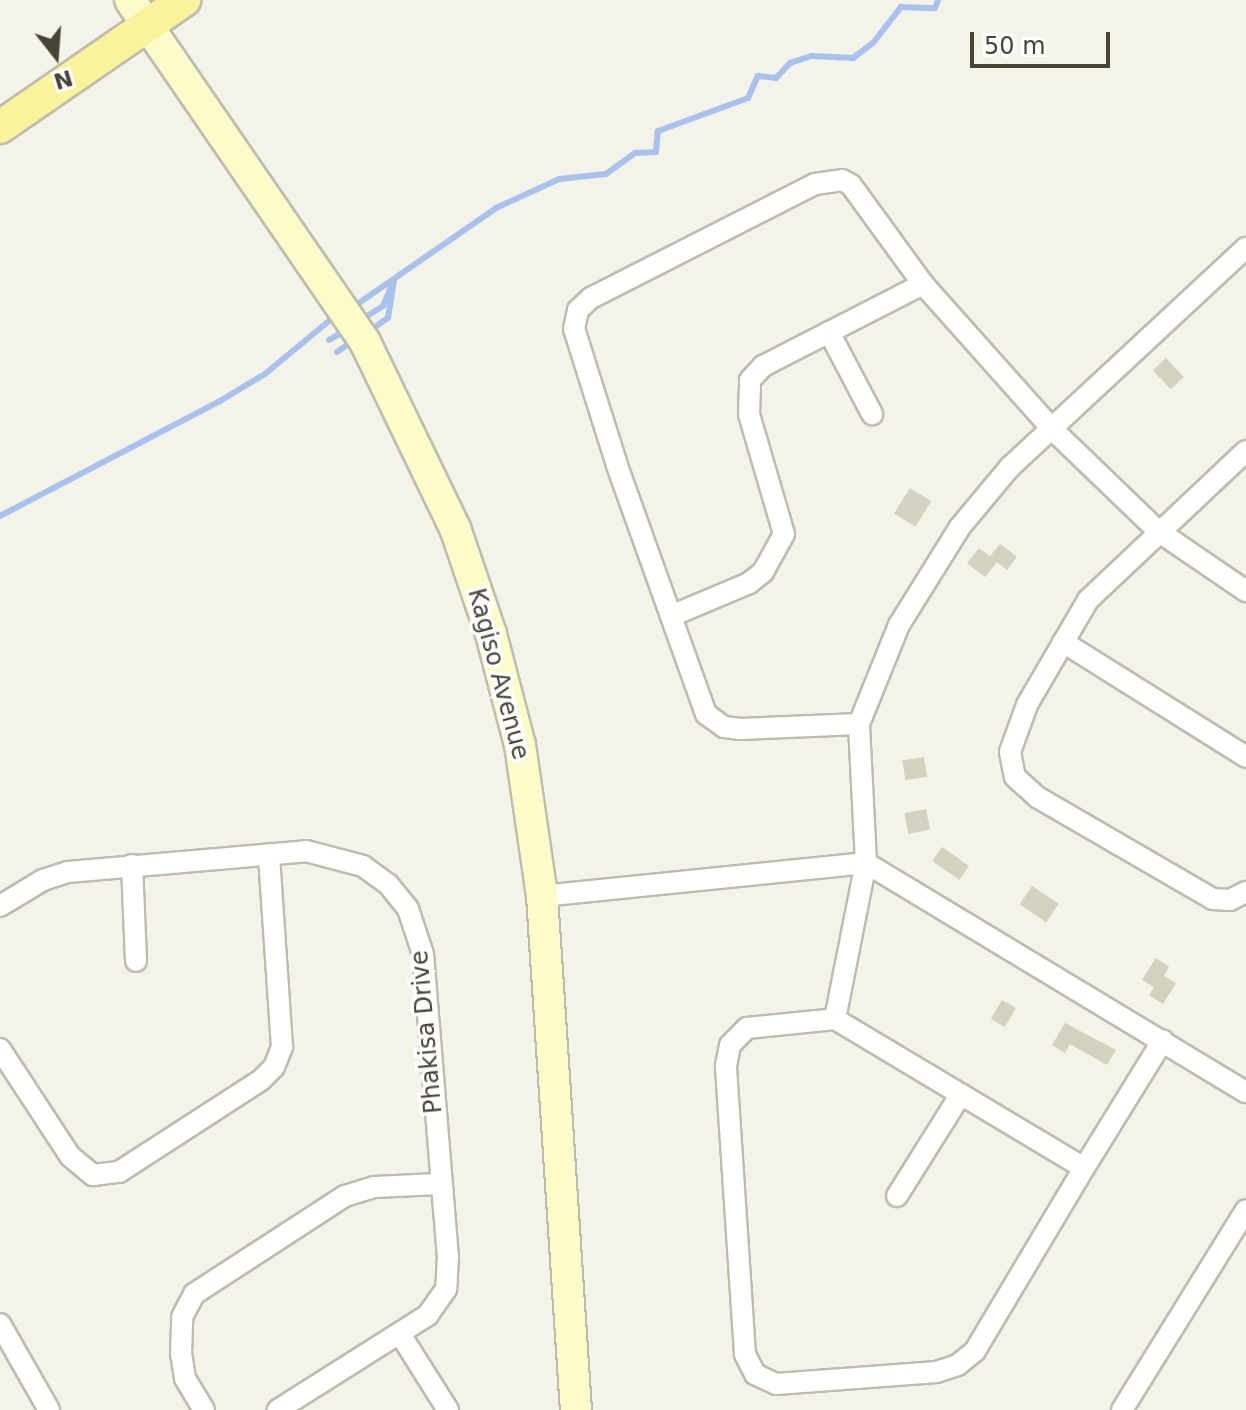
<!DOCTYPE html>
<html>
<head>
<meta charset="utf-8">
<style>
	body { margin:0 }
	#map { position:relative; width:1246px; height:1410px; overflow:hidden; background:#f3f3e9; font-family:"DejaVu Sans",sans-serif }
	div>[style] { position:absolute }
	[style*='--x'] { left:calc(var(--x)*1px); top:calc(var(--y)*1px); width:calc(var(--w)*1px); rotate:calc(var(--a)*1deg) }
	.stream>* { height:6px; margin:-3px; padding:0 3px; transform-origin:3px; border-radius:3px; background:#a8c2ed }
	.building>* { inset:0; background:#d5d1bf; transform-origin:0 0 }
	.roads { filter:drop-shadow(2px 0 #bebcac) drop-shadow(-2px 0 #bebcac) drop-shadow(0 2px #bebcac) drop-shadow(0 -2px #bebcac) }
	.street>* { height:20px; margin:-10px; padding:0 10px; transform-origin:10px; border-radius:10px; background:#fff }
	.secondary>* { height:30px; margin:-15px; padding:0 15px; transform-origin:15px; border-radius:15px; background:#fcfbca }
	.primary>* { height:32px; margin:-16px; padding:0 16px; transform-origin:16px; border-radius:16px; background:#f9f39c }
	span { translate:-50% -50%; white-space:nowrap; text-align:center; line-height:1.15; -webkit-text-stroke:7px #fff; paint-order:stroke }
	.street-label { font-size:24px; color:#474437 }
	.north { position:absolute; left:16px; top:16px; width:80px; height:80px; -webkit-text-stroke:6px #fff; paint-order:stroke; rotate:163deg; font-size:22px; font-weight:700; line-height:32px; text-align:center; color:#474437 }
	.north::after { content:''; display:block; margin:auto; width:28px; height:36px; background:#474437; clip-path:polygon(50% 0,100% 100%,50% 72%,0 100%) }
	.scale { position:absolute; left:970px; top:32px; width:140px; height:36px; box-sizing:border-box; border:4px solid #474437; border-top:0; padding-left:10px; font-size:24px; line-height:28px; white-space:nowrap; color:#474437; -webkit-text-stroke:6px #fff; paint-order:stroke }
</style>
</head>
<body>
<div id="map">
	<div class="stream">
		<div style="--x:359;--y:303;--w:167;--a:-34.7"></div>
		<div style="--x:496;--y:208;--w:69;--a:-24.7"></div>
		<div style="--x:559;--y:179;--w:47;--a:-6.1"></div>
		<div style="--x:606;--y:174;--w:36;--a:-36"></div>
		<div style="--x:635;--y:153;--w:21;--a:-3"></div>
		<div style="--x:656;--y:152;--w:21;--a:-85"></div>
		<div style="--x:658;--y:131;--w:96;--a:-20.1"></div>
		<div style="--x:748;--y:98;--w:24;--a:-66"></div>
		<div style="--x:758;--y:76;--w:18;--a:6"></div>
		<div style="--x:776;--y:78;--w:21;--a:-47"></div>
		<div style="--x:790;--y:63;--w:23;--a:-18"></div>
		<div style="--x:812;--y:56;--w:41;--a:2.8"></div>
		<div style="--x:853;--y:58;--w:25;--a:-37"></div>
		<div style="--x:873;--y:43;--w:46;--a:-52.1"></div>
		<div style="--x:901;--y:7;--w:34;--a:2"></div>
		<div style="--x:935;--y:8;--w:9;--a:-69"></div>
		<div style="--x:367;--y:316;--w:19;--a:-32"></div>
		<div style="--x:383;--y:306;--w:21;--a:-67"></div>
		<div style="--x:375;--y:327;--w:16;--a:-35"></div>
		<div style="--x:388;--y:318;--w:38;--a:-81"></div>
		<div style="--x:329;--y:340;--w:12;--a:-31"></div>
		<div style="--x:337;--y:352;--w:12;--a:-35"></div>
		<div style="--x:0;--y:516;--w:248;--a:-27.6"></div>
		<div style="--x:220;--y:401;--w:52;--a:-31"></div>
		<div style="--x:265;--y:374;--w:85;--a:-39.7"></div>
	</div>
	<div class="building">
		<div style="left:1166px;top:358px;width:26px;height:18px;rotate:47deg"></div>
		<div style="left:910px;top:488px;width:25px;height:30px;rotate:32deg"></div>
		<div style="clip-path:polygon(1000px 544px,1017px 557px,1007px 570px,997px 562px,985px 577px,967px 563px,979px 548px,990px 556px)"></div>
		<div style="left:924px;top:757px;width:20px;height:22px;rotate:81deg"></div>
		<div style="left:926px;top:809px;width:21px;height:22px;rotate:79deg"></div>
		<div style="left:942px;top:847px;width:33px;height:17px;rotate:35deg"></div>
		<div style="left:1032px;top:886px;width:32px;height:22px;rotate:34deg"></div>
		<div style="clip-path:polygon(1156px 958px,1169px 967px,1164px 976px,1176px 983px,1163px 1004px,1149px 995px,1154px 987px,1142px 980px)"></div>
		<div style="left:1002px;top:1000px;width:16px;height:22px;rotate:30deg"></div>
		<div style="clip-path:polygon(1065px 1023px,1116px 1050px,1107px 1065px,1070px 1044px,1065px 1053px,1052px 1045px)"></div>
	</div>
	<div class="roads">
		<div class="street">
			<div style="--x:829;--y:332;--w:93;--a:62.3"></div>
			<div style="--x:1246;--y:451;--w:217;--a:136.7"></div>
			<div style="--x:1088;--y:600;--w:121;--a:120.2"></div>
			<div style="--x:1027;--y:705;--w:50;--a:109.9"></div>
			<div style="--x:1010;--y:752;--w:25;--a:79"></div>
			<div style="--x:1015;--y:777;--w:30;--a:42"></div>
			<div style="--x:1037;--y:797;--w:203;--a:30.1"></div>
			<div style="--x:1213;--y:899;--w:17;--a:3"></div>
			<div style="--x:1230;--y:900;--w:18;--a:-27"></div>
			<div style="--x:671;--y:616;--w:85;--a:-22.9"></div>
			<div style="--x:749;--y:583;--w:18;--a:-38"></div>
			<div style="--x:763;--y:572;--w:43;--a:-61.1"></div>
			<div style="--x:784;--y:534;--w:125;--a:-106.3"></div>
			<div style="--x:749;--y:414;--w:34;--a:-88"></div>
			<div style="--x:750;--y:380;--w:19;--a:-47"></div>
			<div style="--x:763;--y:366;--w:180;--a:-27.1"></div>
			<div style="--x:1063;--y:642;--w:216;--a:32.1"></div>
			<div style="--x:859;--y:724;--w:119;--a:177.6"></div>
			<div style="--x:740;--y:729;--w:16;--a:-173"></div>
			<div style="--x:724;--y:727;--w:22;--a:-144"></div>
			<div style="--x:706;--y:714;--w:264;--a:-109.7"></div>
			<div style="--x:617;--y:465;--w:143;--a:-107.5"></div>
			<div style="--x:574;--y:329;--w:19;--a:-78"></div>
			<div style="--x:578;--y:310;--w:18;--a:-43"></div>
			<div style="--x:591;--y:298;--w:251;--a:-27"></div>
			<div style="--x:815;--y:184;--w:27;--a:-8"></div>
			<div style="--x:842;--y:180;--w:10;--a:29"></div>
			<div style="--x:851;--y:185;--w:122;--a:54"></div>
			<div style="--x:923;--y:284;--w:194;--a:48.3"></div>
			<div style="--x:1052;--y:429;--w:147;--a:43.9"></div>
			<div style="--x:1158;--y:531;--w:107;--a:34.3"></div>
			<div style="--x:132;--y:865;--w:96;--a:87.6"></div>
			<div style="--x:542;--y:896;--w:326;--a:-5.8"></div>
			<div style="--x:866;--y:863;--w:444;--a:31.1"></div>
			<div style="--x:0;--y:906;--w:50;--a:-31.2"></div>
			<div style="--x:43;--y:880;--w:26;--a:-18"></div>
			<div style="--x:68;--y:872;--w:239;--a:-5"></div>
			<div style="--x:306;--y:851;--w:59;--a:14.7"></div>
			<div style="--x:363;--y:866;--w:31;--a:36"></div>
			<div style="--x:388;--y:884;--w:32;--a:51"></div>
			<div style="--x:408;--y:909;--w:47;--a:71.6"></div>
			<div style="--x:423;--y:954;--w:303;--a:85.3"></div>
			<div style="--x:448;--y:1256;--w:33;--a:93"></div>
			<div style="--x:446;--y:1289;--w:32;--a:125"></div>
			<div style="--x:428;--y:1315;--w:178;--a:147.7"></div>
			<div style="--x:835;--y:1019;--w:290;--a:30.9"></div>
			<div style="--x:1084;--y:1168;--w:213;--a:120.8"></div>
			<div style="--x:975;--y:1351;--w:22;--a:141"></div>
			<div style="--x:958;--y:1365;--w:22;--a:162"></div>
			<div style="--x:937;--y:1372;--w:161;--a:175.7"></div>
			<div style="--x:776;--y:1384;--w:23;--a:-155"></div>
			<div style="--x:755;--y:1374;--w:22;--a:-117"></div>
			<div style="--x:745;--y:1354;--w:289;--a:-93.8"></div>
			<div style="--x:726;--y:1066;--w:21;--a:-79"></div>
			<div style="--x:730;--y:1045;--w:24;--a:-45"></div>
			<div style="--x:747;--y:1028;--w:88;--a:-5.8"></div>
			<div style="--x:835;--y:1019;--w:159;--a:-78.8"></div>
			<div style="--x:866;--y:863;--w:139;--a:-92.9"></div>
			<div style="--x:859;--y:724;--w:107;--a:-68"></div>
			<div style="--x:899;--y:625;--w:115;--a:-58.1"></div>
			<div style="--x:960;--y:527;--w:78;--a:-50.2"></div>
			<div style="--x:1010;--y:467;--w:322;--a:-42.9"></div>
			<div style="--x:0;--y:1049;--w:128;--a:56.8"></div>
			<div style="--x:70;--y:1156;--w:30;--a:40"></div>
			<div style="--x:93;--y:1175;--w:26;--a:-7"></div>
			<div style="--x:119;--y:1172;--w:169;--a:-32.9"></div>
			<div style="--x:261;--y:1080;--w:18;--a:-45"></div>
			<div style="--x:274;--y:1067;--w:22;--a:-68"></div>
			<div style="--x:282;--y:1047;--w:193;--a:-93.9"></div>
			<div style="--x:1084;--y:1168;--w:150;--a:-58.3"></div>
			<div style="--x:897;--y:1196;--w:120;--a:-57.9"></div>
			<div style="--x:0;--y:1324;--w:99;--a:60.3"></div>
			<div style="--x:400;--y:1334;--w:90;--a:57.7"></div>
			<div style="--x:204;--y:1410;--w:37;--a:-121"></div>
			<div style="--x:185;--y:1378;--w:24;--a:-99"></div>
			<div style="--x:181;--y:1354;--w:37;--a:-88"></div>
			<div style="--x:182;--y:1317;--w:26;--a:-62"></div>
			<div style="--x:194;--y:1294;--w:180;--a:-33"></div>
			<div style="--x:345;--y:1196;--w:31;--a:-17"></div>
			<div style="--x:375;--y:1187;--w:63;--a:-2.7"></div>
			<div style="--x:1122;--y:1410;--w:235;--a:-58.2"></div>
		</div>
		<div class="secondary">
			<div style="--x:130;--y:0;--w:415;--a:55.5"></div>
			<div style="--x:365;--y:342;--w:207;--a:64.2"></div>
			<div style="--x:455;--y:528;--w:112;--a:71.2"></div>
			<div style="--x:491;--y:634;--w:115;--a:75.4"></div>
			<div style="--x:520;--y:745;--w:153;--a:81.7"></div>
			<div style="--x:542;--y:896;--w:515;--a:86.22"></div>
		</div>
		<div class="primary">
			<div style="--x:0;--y:127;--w:224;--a:-34.6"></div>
		</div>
	</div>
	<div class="street-label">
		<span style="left:498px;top:674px;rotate:75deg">Kagiso Avenue</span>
		<span style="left:427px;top:1032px;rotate:-95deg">Phakisa Drive</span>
	</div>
	<div class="north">N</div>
	<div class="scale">50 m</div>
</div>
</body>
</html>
